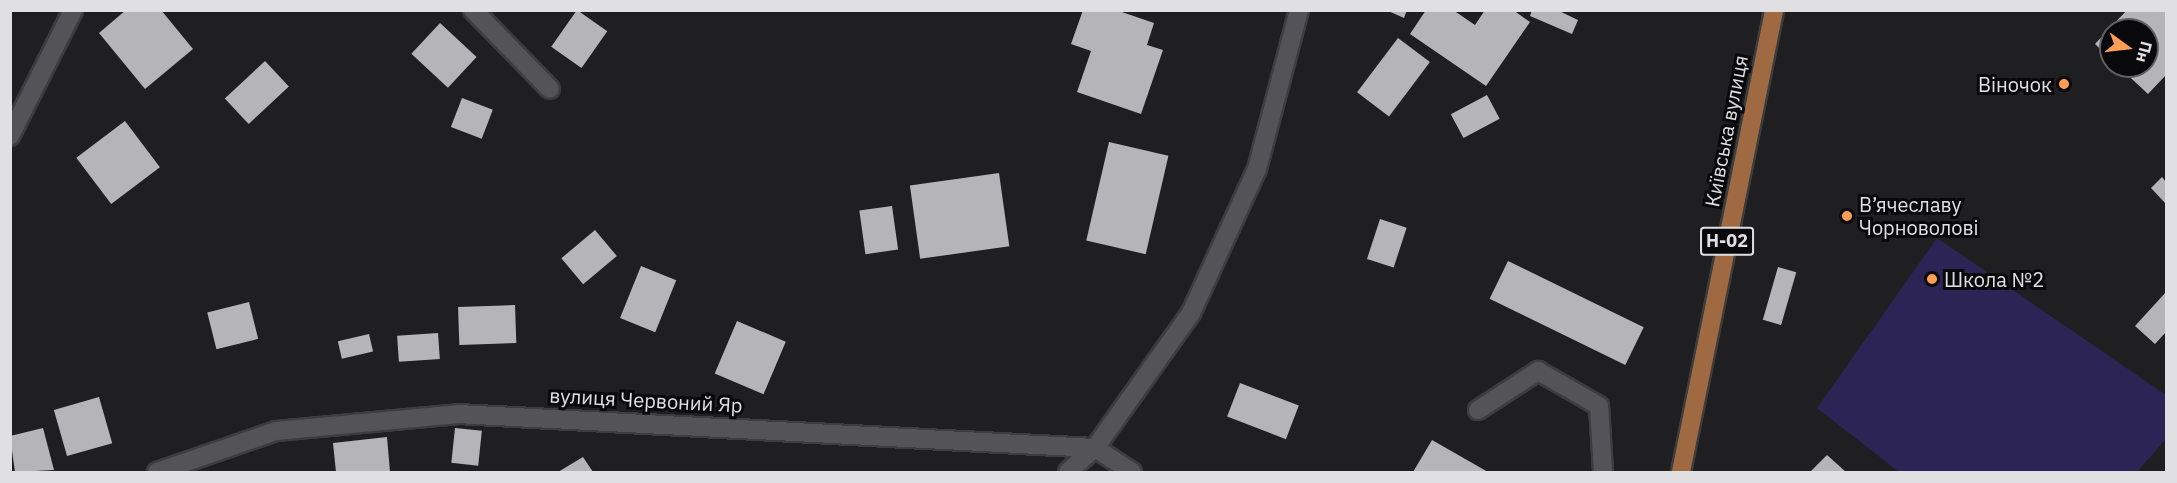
<!DOCTYPE html>
<html>
<head>
<meta charset="utf-8">
<style>
	body { margin:0 }
	#map { position:relative; width:2177px; height:483px; overflow:hidden; background:#1f1f22; font-family:"IBM Plex Sans",sans-serif }
	div>[style] { position:absolute }
	[style*='--x'] { left:calc(var(--x)*1px); top:calc(var(--y)*1px); width:calc(var(--w)*1px); rotate:calc(var(--a)*1deg) }
	.green>* { inset:0; background:#2c2454 }
	.building>* { inset:0; background:#b5b5b9; transform-origin:0 0 }
	.roads { filter:drop-shadow(2px 0 #3d3d3f) drop-shadow(-2px 0 #3d3d3f) drop-shadow(0 2px #3d3d3f) drop-shadow(0 -2px #3d3d3f) }
	.service>* { height:18px; margin:-9px; padding:0 9px; transform-origin:9px; border-radius:9px; background:#545357 }
	.minor>* { height:18px; margin:-9px; padding:0 9px; transform-origin:9px; border-radius:9px; background:#545357 }
	.primary>* { height:18px; margin:-9px; padding:0 9px; transform-origin:9px; border-radius:9px; background:#9f6a41 }
	.dots>* { width:16px; height:16px; translate:-50% -50%; box-sizing:border-box; border:3px solid #09090b; border-radius:50% }
	span { translate:-50% -50%; white-space:nowrap; text-align:center; line-height:1.15; -webkit-text-stroke:6px #09090b; paint-order:stroke }
	.shield-label span { padding:2px 4px; background:#09090b; border:2px solid; border-radius:4px; -webkit-text-stroke-width:0 }
	.shield-label { font-size:18px; color:#e0e0e2; font-weight:700 }
	.poi-label { font-size:20px; color:#e0e0e2 }
	.right { translate:-100% -50%; text-align:right }
	.left { translate:0 -50%; text-align:left }
	.street-label { font-size:20px; color:#e0e0e2 }
	.frame { position:absolute; inset:0; border:12px solid #e0e0e2; pointer-events:none }
	.north { position:absolute; left:2099px; top:18px; width:60px; height:60px; box-sizing:border-box; background:#09090b; border:2px solid #5f5f61; border-radius:50%; rotate:105deg; font-size:16px; font-weight:700; line-height:24px; text-align:center; color:#e0e0e2 }
	.north::after { content:''; display:block; margin:auto; width:21px; height:27px; background:#fd9d55; clip-path:polygon(50% 0,100% 100%,50% 72%,0 100%) }
</style>
</head>
<body>
<div id="map">
	<div class="green">
		<div style="clip-path:polygon(1937px 238px,2166px 395px,2166px 439px,2137px 472px,1899px 472px,1817px 408px)"></div>
	</div>
	<div class="building">
		<div style="clip-path:polygon(126px 10px,161px 10px,193px 49px,145px 89px,99px 33px)"></div>
		<div style="left:577px;top:10px;width:37px;height:45px;rotate:35deg"></div>
		<div style="clip-path:polygon(1083px 10px,1116px 10px,1154px 23px,1147px 45px,1163px 50px,1141px 114px,1077px 92px,1091px 51px,1071px 44px)"></div>
		<div style="clip-path:polygon(1386px 10px,1407px 10px,1404px 18px)"></div>
		<div style="clip-path:polygon(1426px 10px,1453px 10px,1475px 25px,1485px 10px,1513px 10px,1530px 22px,1486px 86px,1410px 34px)"></div>
		<div style="clip-path:polygon(1532px 10px,1557px 10px,1578px 20px,1572px 34px,1530px 16px)"></div>
		<div style="clip-path:polygon(2127px 10px,2166px 10px,2166px 75px,2148px 94px,2118px 66px,2147px 66px,2147px 30px,2111px 30px,2111px 59px,2095px 44px)"></div>
		<div style="left:440px;top:23px;width:50px;height:42px;rotate:43deg"></div>
		<div style="left:1398px;top:38px;width:40px;height:68px;rotate:37deg"></div>
		<div style="left:265px;top:61px;width:35px;height:55px;rotate:47deg"></div>
		<div style="left:1487px;top:95px;width:27px;height:41px;rotate:62deg"></div>
		<div style="left:462px;top:98px;width:33px;height:31px;rotate:21deg"></div>
		<div style="left:125px;top:121px;width:58px;height:61px;rotate:53deg"></div>
		<div style="left:1109px;top:142px;width:61px;height:101px;rotate:13deg"></div>
		<div style="left:999px;top:173px;width:74px;height:90px;rotate:82deg"></div>
		<div style="clip-path:polygon(2162px 177px,2166px 182px,2166px 204px,2151px 188px)"></div>
		<div style="left:892px;top:206px;width:44px;height:33px;rotate:82deg"></div>
		<div style="left:1380px;top:219px;width:28px;height:42px;rotate:18deg"></div>
		<div style="left:595px;top:230px;width:34px;height:44px;rotate:50deg"></div>
		<div style="left:1508px;top:261px;width:151px;height:42px;rotate:26deg"></div>
		<div style="left:641px;top:266px;width:38px;height:56px;rotate:22deg"></div>
		<div style="left:1778px;top:267px;width:19px;height:55px;rotate:16deg"></div>
		<div style="clip-path:polygon(2166px 292px,2166px 332px,2155px 344px,2135px 326px)"></div>
		<div style="left:249px;top:302px;width:38px;height:43px;rotate:76deg"></div>
		<div style="left:515px;top:305px;width:38px;height:57px;rotate:88deg"></div>
		<div style="left:737px;top:321px;width:53px;height:57px;rotate:23deg"></div>
		<div style="left:438px;top:333px;width:26px;height:41px;rotate:86deg"></div>
		<div style="left:369px;top:334px;width:18px;height:32px;rotate:77deg"></div>
		<div style="left:1240px;top:383px;width:63px;height:36px;rotate:21deg"></div>
		<div style="left:99px;top:397px;width:48px;height:47px;rotate:74deg"></div>
		<div style="clip-path:polygon(43px 428px,54px 470px,15px 472px,10px 436px)"></div>
		<div style="left:455px;top:428px;width:27px;height:35px;rotate:6deg"></div>
		<div style="clip-path:polygon(387px 437px,390px 472px,336px 472px,333px 443px)"></div>
		<div style="clip-path:polygon(1432px 440px,1488px 472px,1413px 472px)"></div>
		<div style="clip-path:polygon(1827px 455px,1846px 472px,1810px 472px)"></div>
		<div style="clip-path:polygon(583px 457px,593px 472px,558px 472px)"></div>
	</div>
	<div class="roads">
		<div class="service">
			<div style="--x:1478;--y:410;--w:72;--a:-33"></div>
			<div style="--x:1538;--y:371;--w:70;--a:29.8"></div>
			<div style="--x:1599;--y:406;--w:66;--a:86.5"></div>
		</div>
		<div class="minor">
			<div style="--x:473;--y:10;--w:110;--a:45.7"></div>
			<div style="--x:10;--y:136;--w:141;--a:-63.4"></div>
			<div style="--x:157;--y:472;--w:126;--a:-19"></div>
			<div style="--x:276;--y:431;--w:183;--a:-5.3"></div>
			<div style="--x:458;--y:414;--w:638;--a:3.06"></div>
			<div style="--x:1095;--y:448;--w:44;--a:33"></div>
			<div style="--x:1068;--y:472;--w:36;--a:-42"></div>
			<div style="--x:1095;--y:448;--w:166;--a:-54.6"></div>
			<div style="--x:1191;--y:313;--w:158;--a:-65.4"></div>
			<div style="--x:1257;--y:169;--w:164;--a:-75.2"></div>
		</div>
		<div class="primary">
			<div style="--x:1681;--y:472;--w:471;--a:-78.6"></div>
		</div>
	</div>
	<div class="dots">
		<div style="left:2064px;top:84px;background:#fd9d55"></div>
		<div style="left:1847px;top:216px;background:#fd9d55"></div>
		<div style="left:1932px;top:279px;background:#fd9d55"></div>
	</div>
	<div class="shield-label">
		<span style="left:1727px;top:241px">Н-02</span>
	</div>
	<div class="poi-label">
		<span class="right" style="left:2052px;top:84px">Віночок</span>
		<span class="left" style="left:1859px;top:216px">В’ячеславу<br>Чорноволові</span>
		<span class="left" style="left:1944px;top:279px">Школа №2</span>
	</div>
	<div class="street-label">
		<span style="left:1726px;top:131px;rotate:-79deg">Київська вулиця</span>
		<span style="left:646px;top:400px;rotate:3deg">вулиця Червоний Яр</span>
	</div>
	<div class="frame"></div>
	<div class="north">Пн</div>
</div>
</body>
</html>
